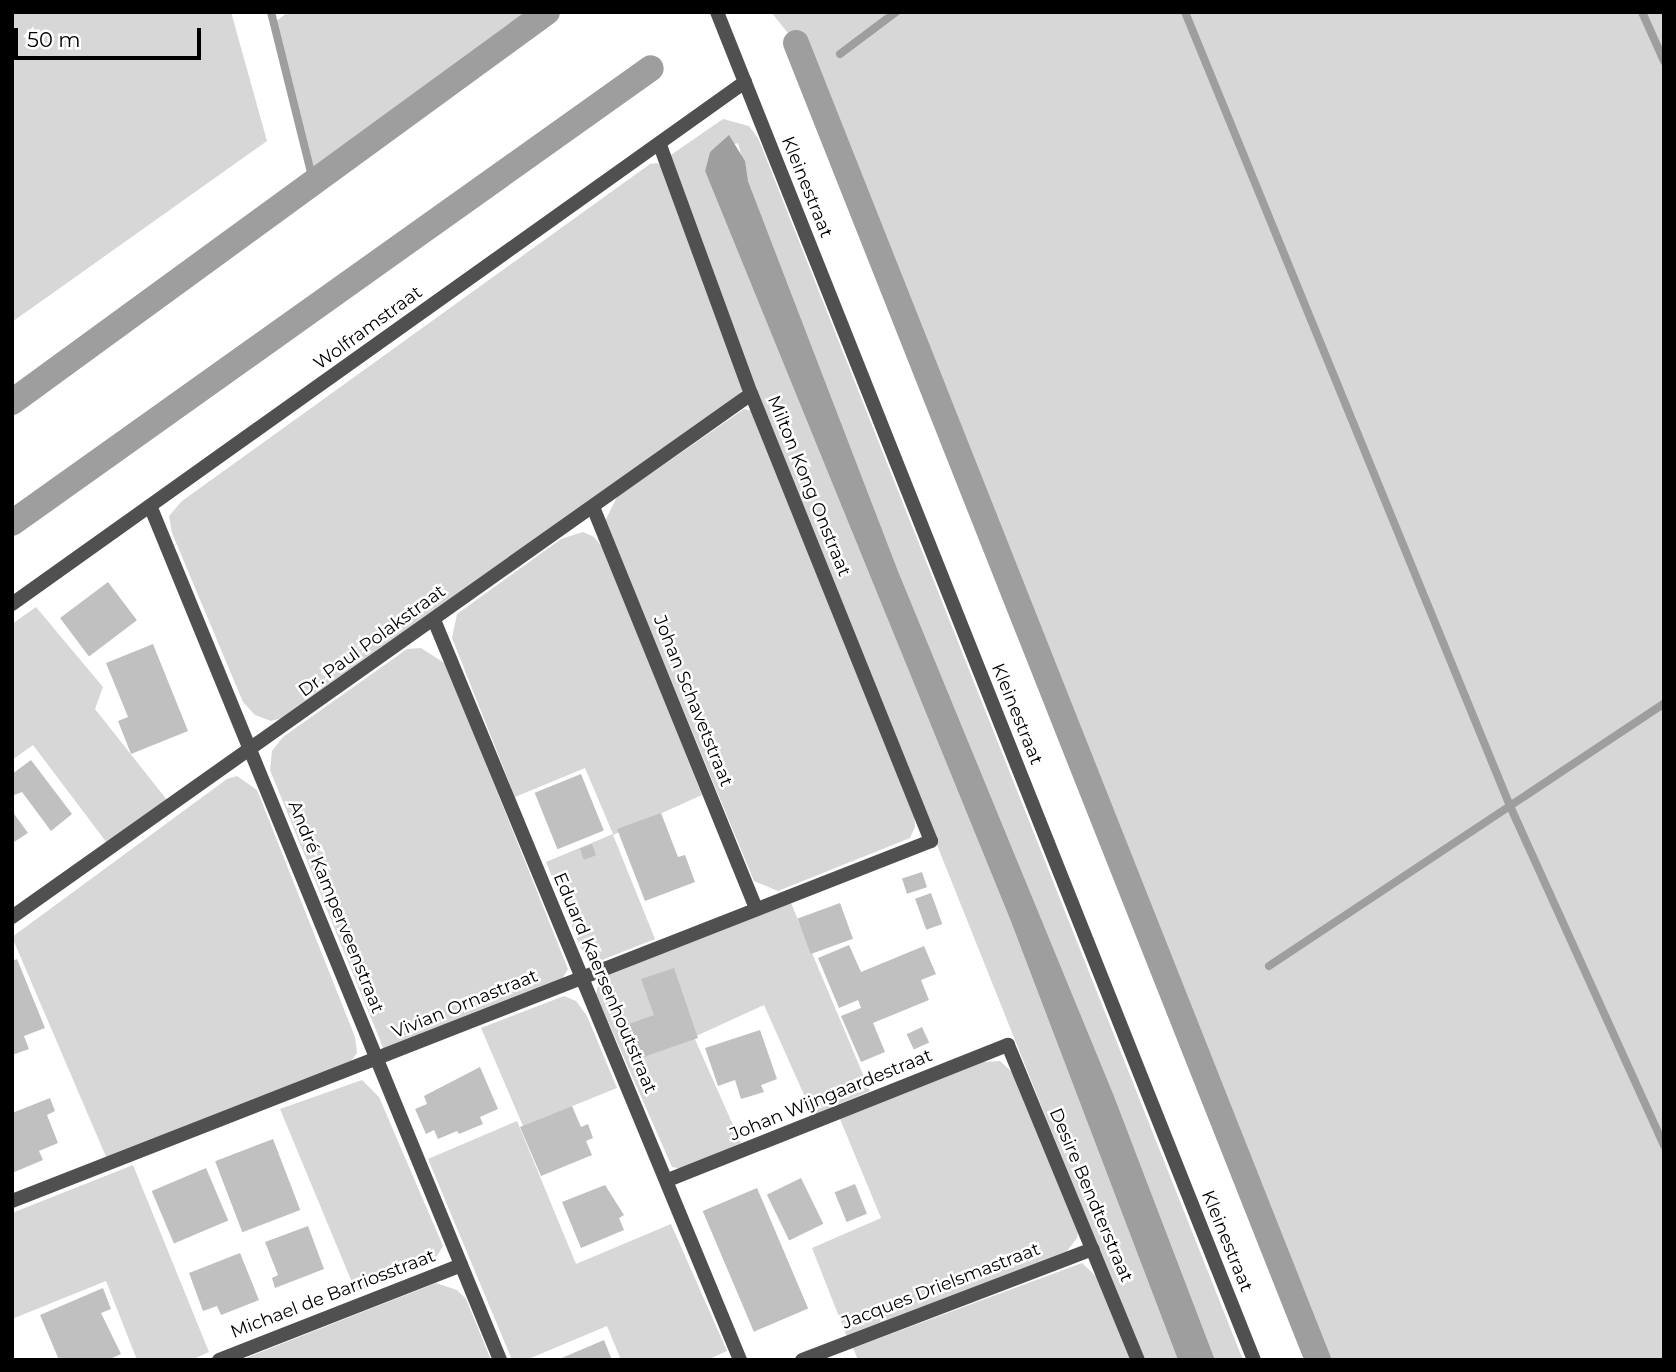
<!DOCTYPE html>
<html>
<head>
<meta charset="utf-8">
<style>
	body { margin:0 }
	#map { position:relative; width:1676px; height:1372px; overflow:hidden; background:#fff; font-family:Montserrat,sans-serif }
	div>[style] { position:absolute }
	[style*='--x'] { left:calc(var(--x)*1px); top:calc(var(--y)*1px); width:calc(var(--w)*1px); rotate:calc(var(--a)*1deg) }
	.green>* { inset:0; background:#d7d7d7 }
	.water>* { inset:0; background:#9e9e9e }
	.stream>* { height:8px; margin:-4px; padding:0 4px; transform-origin:4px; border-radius:4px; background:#9e9e9e }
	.canal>* { height:26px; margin:-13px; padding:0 13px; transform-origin:13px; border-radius:13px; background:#9e9e9e }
	.building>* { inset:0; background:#c0c0c0; transform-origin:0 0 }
	.minor>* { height:14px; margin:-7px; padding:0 7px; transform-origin:7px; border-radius:7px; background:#505050 }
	span { translate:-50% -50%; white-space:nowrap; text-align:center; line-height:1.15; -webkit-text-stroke:5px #fff; paint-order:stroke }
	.street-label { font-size:18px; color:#000 }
	.frame { position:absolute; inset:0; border:14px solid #000; pointer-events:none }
	.scale { position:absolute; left:14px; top:28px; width:187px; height:32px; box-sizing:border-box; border:4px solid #000; border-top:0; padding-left:9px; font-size:21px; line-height:24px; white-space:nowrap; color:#000; -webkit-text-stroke:5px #fff; paint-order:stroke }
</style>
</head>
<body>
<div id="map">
	<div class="green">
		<div style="clip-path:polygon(12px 12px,231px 12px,267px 141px,12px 322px)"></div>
		<div style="clip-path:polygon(288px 12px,547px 12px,314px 184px,274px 23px)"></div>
		<div style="clip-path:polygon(771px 12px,1664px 12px,1664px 1360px,1318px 1360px,796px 43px)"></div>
		<div style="clip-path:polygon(723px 119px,749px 126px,758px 138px,1243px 1360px,1215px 1360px,1114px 1096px,898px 571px,748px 181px,738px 143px,710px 152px,705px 171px,1010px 919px,1178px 1360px,1143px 1360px,755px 390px,668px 157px)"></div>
		<div style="clip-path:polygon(657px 163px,664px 167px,743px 389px,739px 395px,288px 716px,271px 721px,255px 715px,243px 702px,172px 533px,169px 516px,182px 501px,650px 164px)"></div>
		<div style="clip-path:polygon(744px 409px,752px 411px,914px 812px,915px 827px,910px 838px,778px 891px,754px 881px,605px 521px,617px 497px)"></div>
		<div style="clip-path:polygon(583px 532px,594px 537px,603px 548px,702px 795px,613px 835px,655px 939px,602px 960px,581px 949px,546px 862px,613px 834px,585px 768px,515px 797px,452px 638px,457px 614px,561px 539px)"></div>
		<div style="clip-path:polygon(36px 607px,103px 687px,95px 709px,167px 800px,107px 843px,33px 745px,12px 760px,12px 624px)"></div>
		<div style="clip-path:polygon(421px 648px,446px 664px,568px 969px,562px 979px,384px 1050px,270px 770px,272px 751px,283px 737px,407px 649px)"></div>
		<div style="clip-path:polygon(237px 776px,257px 790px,355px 1037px,357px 1053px,349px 1064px,107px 1159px,12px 937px,227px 779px)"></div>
		<div style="clip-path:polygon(791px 903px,870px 1091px,813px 1115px,764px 1005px,694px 1037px,741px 1143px,682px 1169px,672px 1167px,596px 994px,599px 982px,607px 974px)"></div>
		<div style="clip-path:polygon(564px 996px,576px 1001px,587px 1016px,617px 1088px,523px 1126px,481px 1028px)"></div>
		<div style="clip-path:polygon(1000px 1061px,1014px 1074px,1079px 1223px,1077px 1238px,1067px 1251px,847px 1337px,812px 1248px,881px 1218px,840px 1119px,983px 1062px)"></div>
		<div style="clip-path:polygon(362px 1080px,379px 1097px,443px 1246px,435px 1259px,422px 1266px,356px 1292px,280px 1109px)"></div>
		<div style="clip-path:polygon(517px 1121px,576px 1264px,671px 1224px,727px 1351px,707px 1360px,621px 1360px,607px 1326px,526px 1360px,512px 1360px,428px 1159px)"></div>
		<div style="clip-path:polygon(133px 1165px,209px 1352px,191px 1360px,137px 1360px,106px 1281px,12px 1319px,12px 1213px)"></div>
		<div style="clip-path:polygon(1082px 1263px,1101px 1281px,1134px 1360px,858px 1360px,853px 1348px)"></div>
		<div style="clip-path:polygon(436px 1283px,457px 1290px,466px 1299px,491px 1360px,241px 1360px)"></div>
	</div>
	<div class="water">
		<div style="clip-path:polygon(729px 135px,745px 161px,748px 181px,898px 571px,1114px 1096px,1215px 1360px,1178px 1360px,1010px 919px,705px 171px,710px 152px)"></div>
	</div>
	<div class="stream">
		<div style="--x:271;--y:12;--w:177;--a:76"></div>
		<div style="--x:1185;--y:12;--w:858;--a:67.74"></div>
		<div style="--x:1510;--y:806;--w:373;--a:65.6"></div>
		<div style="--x:1642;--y:12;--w:54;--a:65.8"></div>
		<div style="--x:840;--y:54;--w:70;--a:-36.9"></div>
		<div style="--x:1269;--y:966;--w:474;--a:-33.6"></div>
	</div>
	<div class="canal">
		<div style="--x:796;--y:43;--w:1417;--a:68.38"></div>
		<div style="--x:12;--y:402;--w:662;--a:-36.09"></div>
		<div style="--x:12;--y:523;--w:784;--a:-35.45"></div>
	</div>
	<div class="building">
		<div style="left:108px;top:582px;width:48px;height:60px;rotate:53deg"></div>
		<div style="clip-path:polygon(153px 644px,188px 731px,131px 754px,118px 721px,128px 717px,106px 663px)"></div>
		<div style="clip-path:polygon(31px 760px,72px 814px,51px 831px,22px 792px,12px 796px,12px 774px)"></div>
		<div style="left:581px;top:774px;width:61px;height:50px;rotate:68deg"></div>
		<div style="clip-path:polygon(12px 811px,28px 833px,14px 842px,12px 840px)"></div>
		<div style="clip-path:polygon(661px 813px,678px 857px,685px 855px,695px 882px,645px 901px,617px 829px)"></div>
		<div style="left:592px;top:844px;width:12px;height:13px;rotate:70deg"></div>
		<div style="left:922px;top:872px;width:16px;height:21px;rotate:72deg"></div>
		<div style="left:931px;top:893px;width:33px;height:17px;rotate:70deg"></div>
		<div style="left:840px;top:903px;width:38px;height:45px;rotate:70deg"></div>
		<div style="clip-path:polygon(849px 945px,861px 972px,924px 946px,936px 974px,921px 980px,929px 1000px,873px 1023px,885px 1052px,861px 1062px,841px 1016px,861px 1008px,858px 1000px,839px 1008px,818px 958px)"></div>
		<div style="clip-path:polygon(17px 959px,45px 1028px,24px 1036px,29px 1049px,12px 1055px,12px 961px)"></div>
		<div style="clip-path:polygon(674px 968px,698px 1038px,638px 1059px,626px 1025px,654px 1015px,641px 979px)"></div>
		<div style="left:922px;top:1027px;width:17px;height:17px;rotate:65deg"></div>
		<div style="clip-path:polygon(760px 1030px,777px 1079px,761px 1085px,764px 1092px,741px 1099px,735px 1080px,718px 1086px,705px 1048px)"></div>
		<div style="clip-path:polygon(480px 1067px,498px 1109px,480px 1117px,483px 1124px,459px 1134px,457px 1131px,438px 1139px,434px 1130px,426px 1134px,415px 1109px,427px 1104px,424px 1096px)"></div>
		<div style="clip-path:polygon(50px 1098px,55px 1111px,47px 1115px,58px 1143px,39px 1151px,43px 1160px,12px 1173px,12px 1113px)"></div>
		<div style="clip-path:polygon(572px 1106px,581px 1127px,588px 1124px,593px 1138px,586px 1141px,592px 1155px,541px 1176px,520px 1127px)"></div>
		<div style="left:273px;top:1139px;width:76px;height:62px;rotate:69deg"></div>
		<div style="left:206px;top:1168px;width:57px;height:59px;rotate:67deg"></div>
		<div style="left:801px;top:1178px;width:51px;height:38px;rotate:64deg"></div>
		<div style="left:855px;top:1184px;width:32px;height:22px;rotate:68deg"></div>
		<div style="clip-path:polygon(605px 1185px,624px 1215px,619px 1218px,624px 1230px,581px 1248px,562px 1202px)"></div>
		<div style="left:757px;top:1188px;width:131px;height:59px;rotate:67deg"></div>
		<div style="clip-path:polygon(308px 1226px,324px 1269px,275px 1288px,272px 1278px,278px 1275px,265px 1242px)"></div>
		<div style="clip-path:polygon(240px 1253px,259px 1300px,221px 1315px,217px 1306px,203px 1311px,189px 1273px)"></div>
		<div style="clip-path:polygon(103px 1288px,111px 1309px,101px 1313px,121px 1354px,108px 1360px,59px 1360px,40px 1315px)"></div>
		<div style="clip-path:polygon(604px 1340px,612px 1360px,557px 1360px)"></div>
	</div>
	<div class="minor">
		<div style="--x:717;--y:12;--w:1451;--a:68.28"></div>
		<div style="--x:593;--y:507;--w:433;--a:67.9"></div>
		<div style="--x:151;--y:508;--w:921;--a:67.72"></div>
		<div style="--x:12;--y:604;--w:900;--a:-35.46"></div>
		<div style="--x:434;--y:620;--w:801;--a:67.53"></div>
		<div style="--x:12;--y:917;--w:905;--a:-35.29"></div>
		<div style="--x:668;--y:1180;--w:366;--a:-21.7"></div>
		<div style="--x:1008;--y:1045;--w:341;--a:67.6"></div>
		<div style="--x:12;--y:1201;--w:987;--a:-21.39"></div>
		<div style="--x:931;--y:841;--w:482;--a:-111.9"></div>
		<div style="--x:751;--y:394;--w:267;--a:-110.1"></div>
		<div style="--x:219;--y:1360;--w:260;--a:-21.4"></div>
		<div style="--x:802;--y:1360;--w:311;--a:-20.9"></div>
	</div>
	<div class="street-label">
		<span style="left:807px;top:187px;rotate:68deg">Kleinestraat</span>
		<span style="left:368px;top:328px;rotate:-36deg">Wolframstraat</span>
		<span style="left:809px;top:486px;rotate:68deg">Milton Kong Onstraat</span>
		<span style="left:372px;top:641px;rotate:-36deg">Dr. Paul Polakstraat</span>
		<span style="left:693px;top:701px;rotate:68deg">Johan Schavetstraat</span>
		<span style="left:1017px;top:714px;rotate:68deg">Kleinestraat</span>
		<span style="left:336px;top:907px;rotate:68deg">André Kamperveenstraat</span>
		<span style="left:605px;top:983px;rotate:67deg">Eduard Kaersenhoutstraat</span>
		<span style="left:465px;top:1004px;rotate:-22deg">Vivian Ornastraat</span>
		<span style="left:831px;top:1095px;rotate:-22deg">Johan Wijngaardestraat</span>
		<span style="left:1091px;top:1195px;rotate:67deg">Desire Bendterstraat</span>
		<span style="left:1227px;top:1241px;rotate:68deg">Kleinestraat</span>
		<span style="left:941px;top:1286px;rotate:-21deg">Jacques Drielsmastraat</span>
		<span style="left:333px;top:1294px;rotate:-21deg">Michael de Barriosstraat</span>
	</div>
	<div class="frame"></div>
	<div class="scale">50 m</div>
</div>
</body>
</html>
